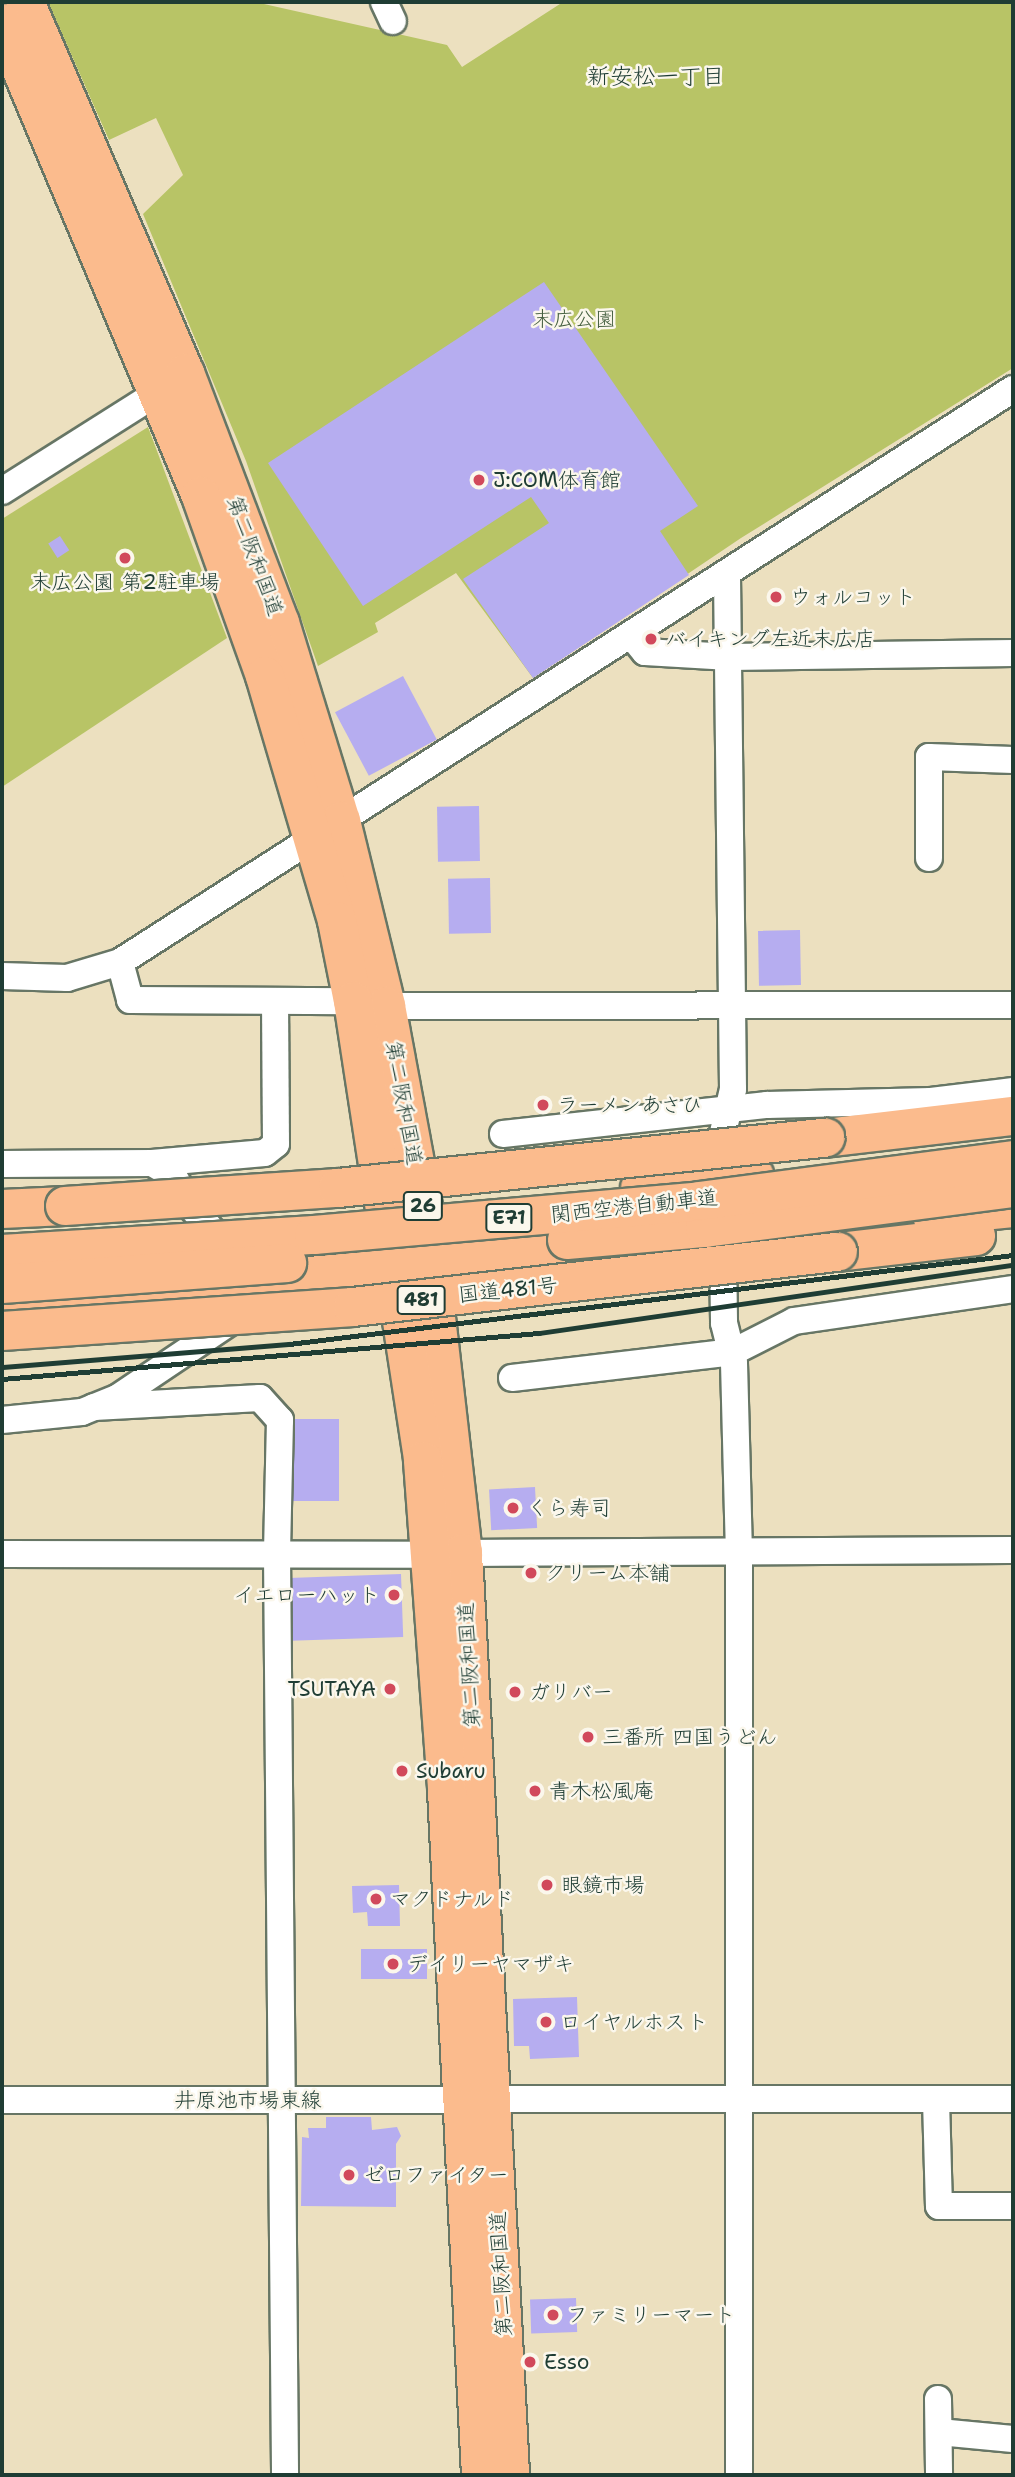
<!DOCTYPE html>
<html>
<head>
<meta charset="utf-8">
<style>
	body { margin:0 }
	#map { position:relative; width:1015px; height:2477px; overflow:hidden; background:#ece0bf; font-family:"Shantell Sans","Klee One",sans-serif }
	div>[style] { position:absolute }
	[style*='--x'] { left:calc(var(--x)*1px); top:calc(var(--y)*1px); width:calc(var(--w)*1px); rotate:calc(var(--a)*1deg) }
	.green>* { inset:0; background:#b8c466 }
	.building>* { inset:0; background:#b6adf0; transform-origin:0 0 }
	.roads { filter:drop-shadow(2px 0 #677665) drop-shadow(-2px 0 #677665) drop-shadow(0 2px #677665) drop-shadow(0 -2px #677665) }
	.minor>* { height:26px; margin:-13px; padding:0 13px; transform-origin:13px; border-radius:13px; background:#fff }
	.highway>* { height:38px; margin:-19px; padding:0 19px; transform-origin:19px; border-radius:19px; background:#fbbb8d }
	.rail>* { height:5px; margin:-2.5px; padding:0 2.5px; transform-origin:2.5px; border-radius:2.5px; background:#1f3d34 }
	.bridges { filter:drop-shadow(2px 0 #677665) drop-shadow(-2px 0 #677665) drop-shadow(0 2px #677665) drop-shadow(0 -2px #677665) }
	.highway-bridge>* { height:38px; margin:-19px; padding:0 19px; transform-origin:19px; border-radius:19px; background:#fbbb8d }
	.dots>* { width:19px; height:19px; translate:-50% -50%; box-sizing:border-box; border:4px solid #fbf7ec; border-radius:50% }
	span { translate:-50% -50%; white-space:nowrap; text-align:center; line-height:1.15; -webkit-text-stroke:5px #fbf7ec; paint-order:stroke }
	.shield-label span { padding:2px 5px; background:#fbf7ec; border:2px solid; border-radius:5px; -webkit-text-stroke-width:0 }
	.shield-label { font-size:19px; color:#1f3d34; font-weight:700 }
	.park-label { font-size:21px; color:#455f40 }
	.poi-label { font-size:21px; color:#1f3d34 }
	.left { translate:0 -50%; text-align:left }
	.right { translate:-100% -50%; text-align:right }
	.street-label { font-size:21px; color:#1f3d34 }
	.neighbourhood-label { font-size:23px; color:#1f3d34 }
	.frame { position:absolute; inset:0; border:4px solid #1f3d34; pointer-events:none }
</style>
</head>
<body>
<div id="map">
	<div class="green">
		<div style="clip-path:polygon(48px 2px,255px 2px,447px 45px,462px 67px,563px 2px,1013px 2px,1013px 368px,741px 538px,533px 678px,456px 573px,375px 623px,378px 632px,318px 666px,246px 461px,143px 214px,183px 175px,156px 118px,109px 140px)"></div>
		<div style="clip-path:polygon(148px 427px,227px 638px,2px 787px,2px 519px)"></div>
	</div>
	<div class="building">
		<div style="clip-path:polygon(544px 282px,698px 506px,660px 531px,689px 575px,533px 678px,463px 579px,549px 523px,531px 497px,363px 606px,268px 463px)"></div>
		<div style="left:60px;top:536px;width:17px;height:14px;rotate:57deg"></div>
		<div style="left:403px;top:676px;width:72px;height:77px;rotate:62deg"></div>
		<div style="left:479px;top:806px;width:55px;height:42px;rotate:89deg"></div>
		<div style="left:490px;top:878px;width:55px;height:42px;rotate:89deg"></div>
		<div style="left:800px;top:930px;width:55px;height:42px;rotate:89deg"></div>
		<div style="left:339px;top:1419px;width:82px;height:49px;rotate:90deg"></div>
		<div style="left:535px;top:1487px;width:41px;height:46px;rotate:87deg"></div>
		<div style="left:401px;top:1574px;width:63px;height:112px;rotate:88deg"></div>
		<div style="clip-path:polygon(399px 1885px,400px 1926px,368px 1926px,367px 1912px,353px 1913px,352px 1886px)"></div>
		<div style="left:361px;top:1949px;width:66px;height:30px"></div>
		<div style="clip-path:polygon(577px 1997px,579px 2057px,530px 2059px,529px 2046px,514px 2046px,513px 1999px)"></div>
		<div style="clip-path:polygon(326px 2117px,371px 2117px,372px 2130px,397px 2127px,401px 2136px,396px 2144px,396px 2207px,301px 2206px,302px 2137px,309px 2138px,308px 2128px,326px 2128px)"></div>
		<div style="left:576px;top:2298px;width:34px;height:46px;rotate:88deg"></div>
	</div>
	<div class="roads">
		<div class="minor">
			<div style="--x:384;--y:2;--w:21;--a:65"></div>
			<div style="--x:2;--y:491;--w:187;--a:-32.3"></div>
			<div style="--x:631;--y:635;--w:22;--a:51"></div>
			<div style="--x:645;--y:652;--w:85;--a:3.4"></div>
			<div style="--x:730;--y:657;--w:283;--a:-0.8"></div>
			<div style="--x:929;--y:858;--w:101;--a:-90"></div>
			<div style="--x:929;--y:757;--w:84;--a:2"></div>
			<div style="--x:120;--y:962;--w:39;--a:75"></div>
			<div style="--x:130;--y:1000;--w:223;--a:0.3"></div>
			<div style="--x:2;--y:976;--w:65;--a:1.8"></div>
			<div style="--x:67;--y:978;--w:55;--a:-16.8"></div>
			<div style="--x:120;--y:962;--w:1061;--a:-32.69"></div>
			<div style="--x:386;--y:1006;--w:627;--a:-0.09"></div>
			<div style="--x:503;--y:1134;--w:266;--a:-6.3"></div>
			<div style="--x:767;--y:1105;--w:164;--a:-1.4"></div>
			<div style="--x:931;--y:1101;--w:83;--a:-7"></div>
			<div style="--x:152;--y:1163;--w:113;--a:-5.1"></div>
			<div style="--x:265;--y:1153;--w:14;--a:-39"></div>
			<div style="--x:276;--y:1144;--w:141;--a:-90.4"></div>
			<div style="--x:2;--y:1164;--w:150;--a:-0.4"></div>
			<div style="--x:152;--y:1163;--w:24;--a:30"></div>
			<div style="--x:173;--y:1175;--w:38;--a:60"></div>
			<div style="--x:192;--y:1208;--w:31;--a:48"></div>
			<div style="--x:723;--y:1165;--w:28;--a:-92"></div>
			<div style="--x:722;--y:1137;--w:49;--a:-77.1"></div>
			<div style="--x:733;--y:1089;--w:516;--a:-90.67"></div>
			<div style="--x:723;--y:1249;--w:74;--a:89.2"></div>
			<div style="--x:724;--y:1323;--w:41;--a:76"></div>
			<div style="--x:734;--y:1363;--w:190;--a:88.5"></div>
			<div style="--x:739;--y:1553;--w:922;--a:90"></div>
			<div style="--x:512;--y:1378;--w:223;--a:-6.7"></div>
			<div style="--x:733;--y:1352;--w:68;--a:-26.9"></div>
			<div style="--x:794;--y:1321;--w:221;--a:-8.3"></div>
			<div style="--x:94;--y:1407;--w:166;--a:-3.1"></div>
			<div style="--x:260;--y:1398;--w:30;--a:48"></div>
			<div style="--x:280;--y:1420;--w:134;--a:91.3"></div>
			<div style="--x:277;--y:1554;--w:921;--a:89.5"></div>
			<div style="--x:2;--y:1420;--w:80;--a:-5.7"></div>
			<div style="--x:82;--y:1412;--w:38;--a:-22"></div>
			<div style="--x:117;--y:1398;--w:143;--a:-33.9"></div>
			<div style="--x:463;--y:1553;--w:550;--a:-0.31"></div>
			<div style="--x:2;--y:1554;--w:429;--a:0.1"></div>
			<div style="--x:2;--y:2100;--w:1011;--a:-0.06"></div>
			<div style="--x:936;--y:2100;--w:106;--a:88.4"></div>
			<div style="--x:939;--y:2206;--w:74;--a:0"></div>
			<div style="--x:938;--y:2399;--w:76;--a:89.2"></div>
			<div style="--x:939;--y:2432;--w:74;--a:5.4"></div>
		</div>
		<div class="highway">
			<div style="--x:25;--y:2;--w:404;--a:66.7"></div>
			<div style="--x:185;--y:373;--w:267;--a:69.2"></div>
			<div style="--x:280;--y:623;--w:207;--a:72.9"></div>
			<div style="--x:341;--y:821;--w:190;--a:76.3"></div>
			<div style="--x:386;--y:1006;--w:209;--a:79.5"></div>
			<div style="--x:424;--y:1212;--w:343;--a:83.5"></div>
			<div style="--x:463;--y:1553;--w:923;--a:87.08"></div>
			<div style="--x:2;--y:23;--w:513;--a:67.18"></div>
			<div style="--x:201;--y:496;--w:191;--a:70.4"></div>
			<div style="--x:265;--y:676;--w:255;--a:73.6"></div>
			<div style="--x:337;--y:921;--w:82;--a:78.7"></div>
			<div style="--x:353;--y:1001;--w:465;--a:81.3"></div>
			<div style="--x:423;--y:1461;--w:330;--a:85.8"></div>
			<div style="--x:447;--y:1790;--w:686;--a:87.16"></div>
			<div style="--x:825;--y:1138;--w:189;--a:-6.7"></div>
			<div style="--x:640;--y:1188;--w:115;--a:-6.5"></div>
			<div style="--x:2;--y:1209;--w:63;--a:-2.7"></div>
			<div style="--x:932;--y:1216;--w:81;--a:-5.6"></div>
			<div style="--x:838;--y:1252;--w:139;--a:-6.6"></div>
			<div style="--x:2;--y:1305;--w:608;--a:-5.38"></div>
		</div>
	</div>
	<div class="rail">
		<div style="--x:2;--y:1367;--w:288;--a:-4.6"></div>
		<div style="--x:289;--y:1344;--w:729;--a:-7.01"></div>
		<div style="--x:2;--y:1379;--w:539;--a:-4.9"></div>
		<div style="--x:539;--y:1333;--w:479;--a:-8.2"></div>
	</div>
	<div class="bridges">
		<div class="highway-bridge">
			<div style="--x:65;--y:1206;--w:274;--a:-3.8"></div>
			<div style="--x:338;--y:1188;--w:490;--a:-5.9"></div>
			<div style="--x:567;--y:1240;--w:139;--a:-5"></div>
			<div style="--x:705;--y:1228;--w:311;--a:-7.4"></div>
			<div style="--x:2;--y:1254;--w:313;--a:-3.5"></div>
			<div style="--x:314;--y:1235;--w:386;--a:-5"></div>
			<div style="--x:699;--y:1201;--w:317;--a:-7.4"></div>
			<div style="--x:2;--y:1284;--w:286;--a:-4.2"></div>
			<div style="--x:2;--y:1331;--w:352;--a:-3.9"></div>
			<div style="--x:353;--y:1307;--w:488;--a:-6.5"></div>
		</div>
	</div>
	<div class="dots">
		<div style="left:479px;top:480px;background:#d1495b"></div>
		<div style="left:125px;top:558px;background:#d1495b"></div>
		<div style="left:776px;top:597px;background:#d1495b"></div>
		<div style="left:651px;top:639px;background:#d1495b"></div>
		<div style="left:543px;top:1105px;background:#d1495b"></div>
		<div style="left:513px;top:1508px;background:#d1495b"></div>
		<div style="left:531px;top:1573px;background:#d1495b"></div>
		<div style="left:394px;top:1595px;background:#d1495b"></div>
		<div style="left:390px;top:1689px;background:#d1495b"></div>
		<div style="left:515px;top:1692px;background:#d1495b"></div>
		<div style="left:588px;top:1737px;background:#d1495b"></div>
		<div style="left:402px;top:1771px;background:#d1495b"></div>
		<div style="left:535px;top:1791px;background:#d1495b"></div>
		<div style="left:547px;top:1885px;background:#d1495b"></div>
		<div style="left:376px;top:1899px;background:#d1495b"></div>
		<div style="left:393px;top:1964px;background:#d1495b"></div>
		<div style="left:546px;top:2022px;background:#d1495b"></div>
		<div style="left:349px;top:2175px;background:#d1495b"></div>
		<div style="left:553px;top:2315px;background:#d1495b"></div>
		<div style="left:530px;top:2362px;background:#d1495b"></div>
	</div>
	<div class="shield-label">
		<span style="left:423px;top:1206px">26</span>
		<span style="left:509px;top:1218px">E71</span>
		<span style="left:421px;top:1300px">481</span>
	</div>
	<div class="park-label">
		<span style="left:574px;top:319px">末広公園</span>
	</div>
	<div class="poi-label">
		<span class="left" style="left:493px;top:480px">J:COM体育館</span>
		<span style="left:125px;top:582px">末広公園 第2駐車場</span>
		<span class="left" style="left:790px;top:597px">ウォルコット</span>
		<span class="left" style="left:665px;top:639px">バイキング左近末広店</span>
		<span class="left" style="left:557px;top:1105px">ラーメンあさひ</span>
		<span class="left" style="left:527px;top:1508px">くら寿司</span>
		<span class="left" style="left:545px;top:1573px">クリーム本舗</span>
		<span class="right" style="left:380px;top:1595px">イエローハット</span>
		<span class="right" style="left:376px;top:1689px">TSUTAYA</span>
		<span class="left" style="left:529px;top:1692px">ガリバー</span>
		<span class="left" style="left:602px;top:1737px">三番所 四国うどん</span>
		<span class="left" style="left:416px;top:1771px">Subaru</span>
		<span class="left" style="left:549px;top:1791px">青木松風庵</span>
		<span class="left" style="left:561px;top:1885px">眼鏡市場</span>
		<span class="left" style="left:390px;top:1899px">マクドナルド</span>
		<span class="left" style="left:407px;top:1964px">デイリーヤマザキ</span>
		<span class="left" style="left:560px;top:2022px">ロイヤルホスト</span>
		<span class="left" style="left:363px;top:2175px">ゼロファイター</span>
		<span class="left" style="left:567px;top:2315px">ファミリーマート</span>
		<span class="left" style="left:544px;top:2362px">Esso</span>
	</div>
	<div class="street-label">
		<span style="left:255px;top:556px;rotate:70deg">第二阪和国道</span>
		<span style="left:404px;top:1103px;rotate:80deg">第二阪和国道</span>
		<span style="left:634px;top:1206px;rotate:-6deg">関西空港自動車道</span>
		<span style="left:508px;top:1290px;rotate:-6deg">国道481号</span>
		<span style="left:469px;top:1665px;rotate:-93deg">第二阪和国道</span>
		<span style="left:248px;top:2100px">井原池市場東線</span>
		<span style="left:501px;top:2274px;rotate:-93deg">第二阪和国道</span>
	</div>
	<div class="neighbourhood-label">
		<span style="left:656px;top:76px">新安松一丁目</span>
	</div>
	<div class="frame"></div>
</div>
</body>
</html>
